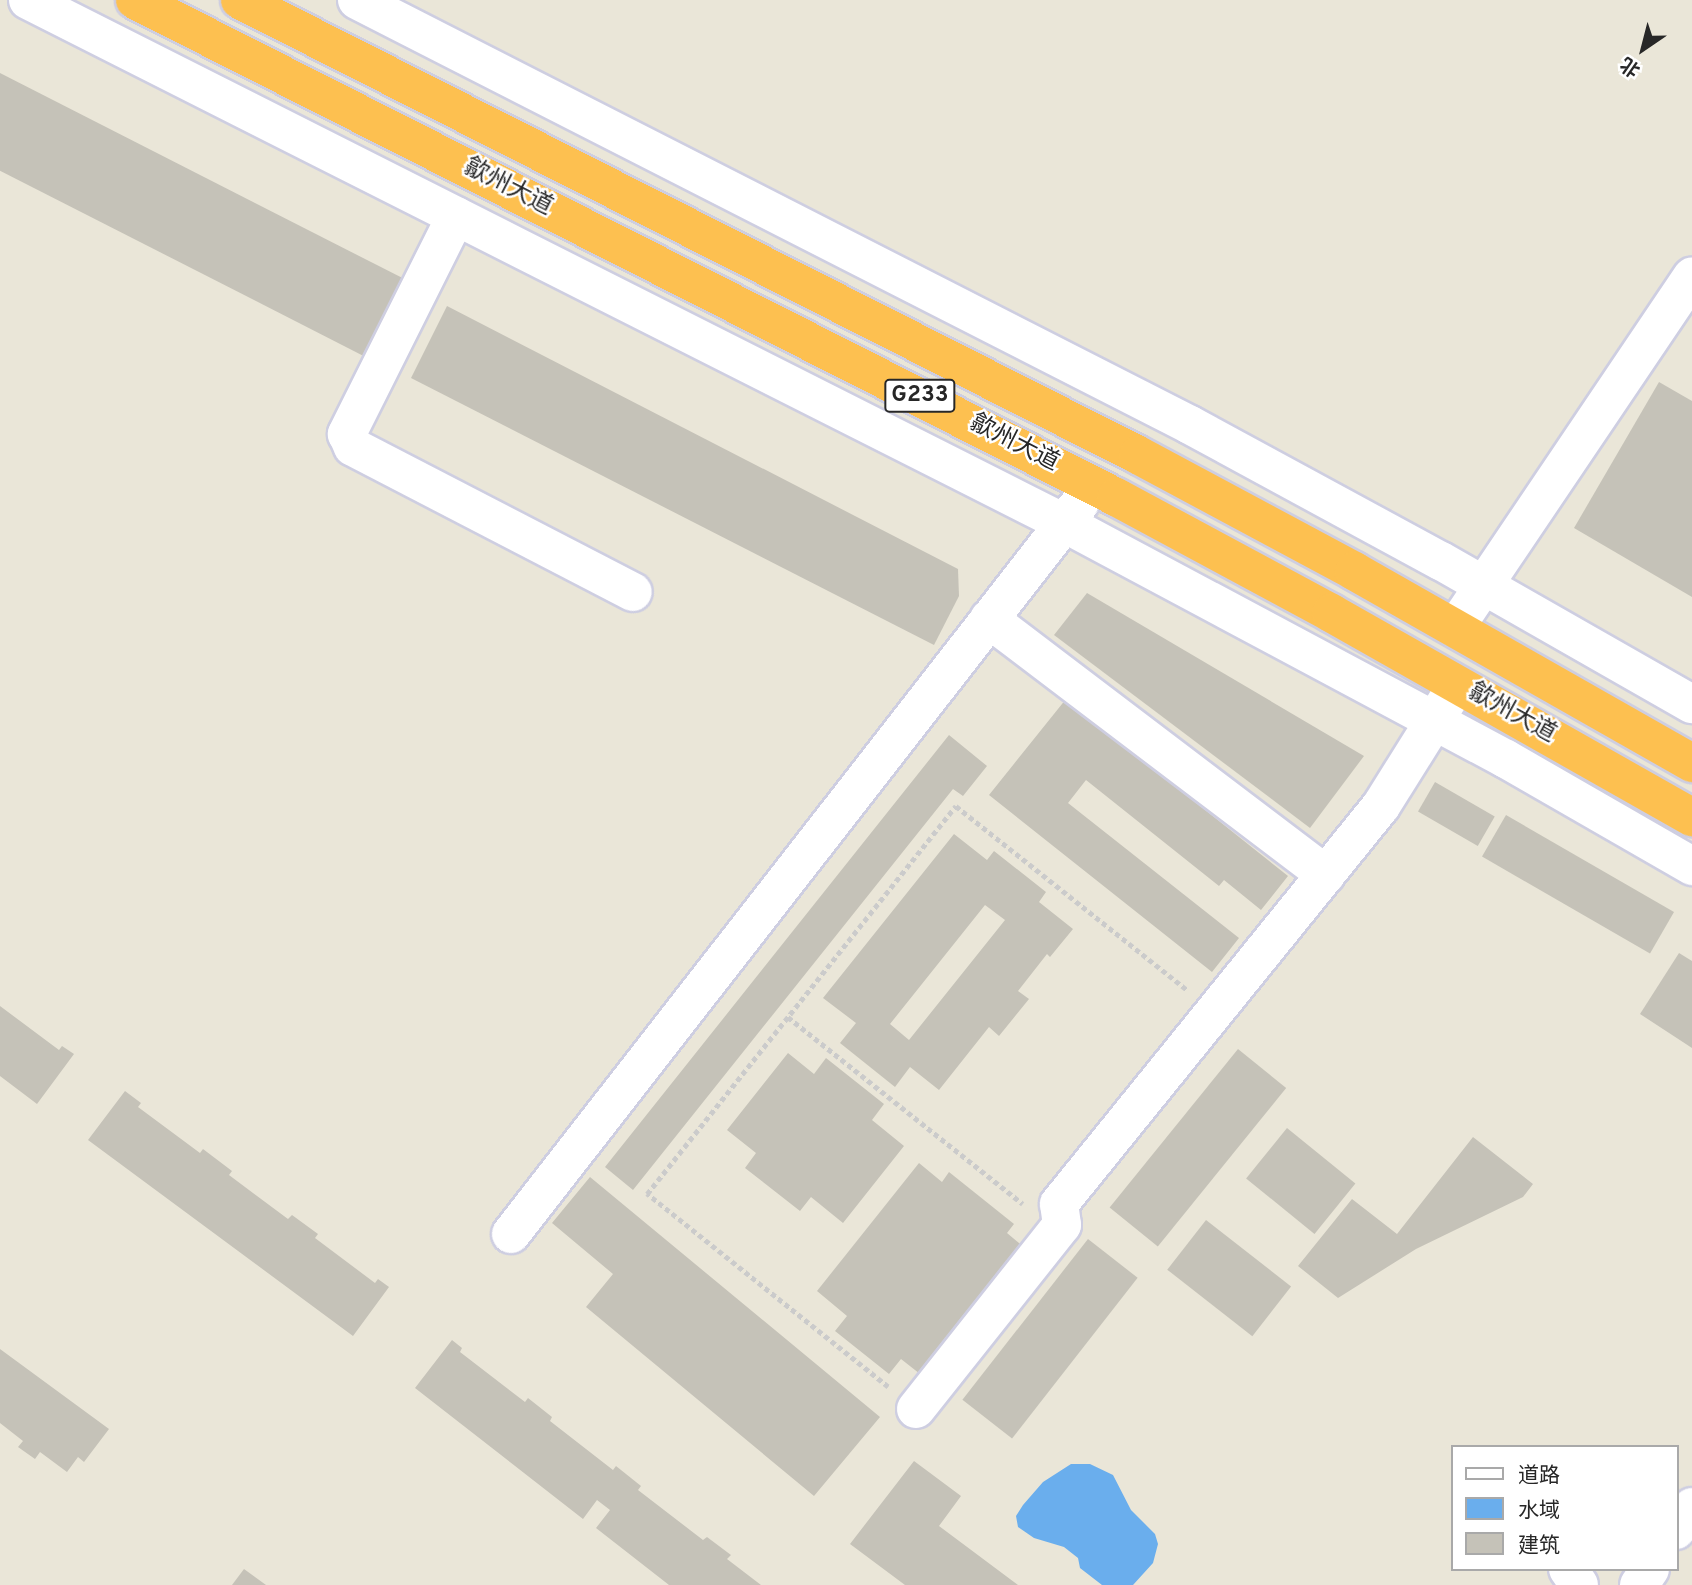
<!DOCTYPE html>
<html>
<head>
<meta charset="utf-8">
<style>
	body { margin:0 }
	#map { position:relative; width:1692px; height:1585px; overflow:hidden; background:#eae6d8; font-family:Overpass,"Noto Sans SC",sans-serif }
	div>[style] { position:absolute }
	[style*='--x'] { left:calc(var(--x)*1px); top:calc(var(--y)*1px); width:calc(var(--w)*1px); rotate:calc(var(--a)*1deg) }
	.water>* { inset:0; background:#6aaeed }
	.building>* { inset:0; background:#c5c2b8; transform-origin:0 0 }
	.path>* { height:4.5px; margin-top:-2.25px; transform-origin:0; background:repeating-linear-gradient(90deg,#cbcbcb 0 5px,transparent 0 8.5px) }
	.roads { filter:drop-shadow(2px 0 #cecee1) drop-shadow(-2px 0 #cecee1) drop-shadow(0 2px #cecee1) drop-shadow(0 -2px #cecee1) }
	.minor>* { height:38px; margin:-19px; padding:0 19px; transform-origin:19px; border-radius:19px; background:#fff }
	.highway>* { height:38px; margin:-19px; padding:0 19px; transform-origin:19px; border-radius:19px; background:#fdc050 }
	span { translate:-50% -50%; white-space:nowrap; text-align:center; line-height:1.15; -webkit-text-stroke:5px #fff; paint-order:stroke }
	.shield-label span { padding:2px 5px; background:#fff; border:2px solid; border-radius:5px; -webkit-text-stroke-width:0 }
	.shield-label { font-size:23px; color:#272727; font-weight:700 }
	.street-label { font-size:24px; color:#272727 }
	.legend { position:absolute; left:1451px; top:1445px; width:228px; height:126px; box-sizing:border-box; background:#fff; border:2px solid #a9a9a9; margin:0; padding:9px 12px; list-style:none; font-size:21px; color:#272727 }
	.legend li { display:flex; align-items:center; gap:14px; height:35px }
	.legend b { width:35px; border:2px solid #a9a9a9 }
	.north { position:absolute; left:1608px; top:14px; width:70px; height:70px; -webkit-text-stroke:5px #fff; paint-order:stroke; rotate:215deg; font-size:19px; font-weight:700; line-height:28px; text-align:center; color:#272727 }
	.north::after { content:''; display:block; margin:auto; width:24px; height:32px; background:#272727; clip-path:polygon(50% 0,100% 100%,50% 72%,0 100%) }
</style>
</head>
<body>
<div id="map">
	<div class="water">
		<div style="clip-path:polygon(1071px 1464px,1090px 1464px,1113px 1475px,1131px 1510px,1155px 1534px,1158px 1544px,1153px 1563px,1133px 1585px,1102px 1585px,1080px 1568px,1078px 1558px,1064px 1547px,1034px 1538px,1018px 1527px,1016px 1516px,1023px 1505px,1043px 1482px)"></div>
	</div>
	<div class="building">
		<div style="left:0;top:73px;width:454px;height:87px;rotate:27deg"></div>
		<div style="clip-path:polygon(447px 306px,958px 569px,959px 596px,934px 645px,411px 378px)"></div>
		<div style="clip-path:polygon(1659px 382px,1692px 401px,1692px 597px,1574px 528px)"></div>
		<div style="clip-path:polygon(1087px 593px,1364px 756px,1310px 828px,1054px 635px)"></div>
		<div style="clip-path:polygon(1066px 699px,1288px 876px,1261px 910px,1224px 880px,1219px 886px,1086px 780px,1068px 803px,1239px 938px,1212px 972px,989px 795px)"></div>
		<div style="clip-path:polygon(949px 735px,987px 766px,963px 796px,953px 789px,633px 1190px,605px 1167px)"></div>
		<div style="left:1435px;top:782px;width:69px;height:34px;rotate:30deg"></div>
		<div style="left:1506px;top:815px;width:194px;height:48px;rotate:30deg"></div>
		<div style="clip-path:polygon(evenodd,954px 834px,987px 860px,994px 851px,1046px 892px,1039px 902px,1073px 929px,1050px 957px,1047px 954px,1018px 991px,1029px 999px,999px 1036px,989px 1027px,939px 1090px,910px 1067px,895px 1087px,840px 1043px,856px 1023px,823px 998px,954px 834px,985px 905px,1005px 920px,909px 1040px,890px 1024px,985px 905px)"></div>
		<div style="clip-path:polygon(1679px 953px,1692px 961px,1692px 1048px,1640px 1014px)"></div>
		<div style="clip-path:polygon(0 1006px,59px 1050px,62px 1046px,74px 1054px,37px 1104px,0 1076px)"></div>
		<div style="left:1238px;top:1049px;width:62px;height:204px;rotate:39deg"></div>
		<div style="clip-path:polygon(788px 1053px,814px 1074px,826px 1058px,884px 1104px,872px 1120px,904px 1146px,843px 1223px,811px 1197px,800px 1211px,745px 1168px,756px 1153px,727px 1130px)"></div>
		<div style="clip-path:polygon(125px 1091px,141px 1103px,138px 1107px,200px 1153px,203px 1149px,232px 1171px,229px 1175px,288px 1219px,292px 1215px,318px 1234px,315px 1238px,375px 1283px,378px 1279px,389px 1287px,353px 1336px,88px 1140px)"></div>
		<div style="left:1287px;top:1128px;width:88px;height:65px;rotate:39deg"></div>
		<div style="clip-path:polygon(1473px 1137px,1533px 1184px,1523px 1197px,1416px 1249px,1338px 1298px,1298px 1266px,1352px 1199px,1397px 1234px)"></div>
		<div style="clip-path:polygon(919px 1163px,942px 1182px,949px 1172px,1014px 1224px,1007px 1233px,1031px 1253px,929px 1381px,901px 1359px,889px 1374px,835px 1331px,847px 1316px,817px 1291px)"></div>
		<div style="clip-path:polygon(590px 1177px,880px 1417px,814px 1496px,586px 1307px,613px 1274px,552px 1223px)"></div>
		<div style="left:1206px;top:1220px;width:108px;height:63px;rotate:38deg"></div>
		<div style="left:1088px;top:1239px;width:63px;height:204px;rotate:38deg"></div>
		<div style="clip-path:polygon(452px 1340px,462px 1348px,460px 1352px,525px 1402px,528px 1398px,552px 1417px,550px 1421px,613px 1470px,616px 1466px,641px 1486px,638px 1490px,703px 1540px,707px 1537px,731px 1555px,727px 1559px,761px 1585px,669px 1585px,596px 1528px,610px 1510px,597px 1500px,583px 1519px,415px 1388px)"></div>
		<div style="clip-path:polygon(0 1349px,109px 1429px,84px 1462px,78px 1457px,67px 1472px,40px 1452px,35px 1459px,18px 1447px,23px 1441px,0 1423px)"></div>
		<div style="clip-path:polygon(914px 1461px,961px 1496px,939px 1526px,1018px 1585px,905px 1585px,850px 1544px)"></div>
		<div style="clip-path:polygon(244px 1569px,266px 1585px,232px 1585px)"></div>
	</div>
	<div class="path">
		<div style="--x:788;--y:1017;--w:300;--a:38.5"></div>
		<div style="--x:888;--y:1387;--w:309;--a:-141.3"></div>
		<div style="--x:647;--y:1194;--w:496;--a:-51.5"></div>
		<div style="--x:956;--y:806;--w:295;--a:38.5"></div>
	</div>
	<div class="roads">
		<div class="minor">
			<div style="--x:28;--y:0;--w:1161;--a:26.79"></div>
			<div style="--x:1064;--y:523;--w:501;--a:28.1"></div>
			<div style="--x:1506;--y:759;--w:215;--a:29.9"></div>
			<div style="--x:357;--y:0;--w:935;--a:27.03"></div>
			<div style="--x:1190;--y:425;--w:285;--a:28.5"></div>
			<div style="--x:1441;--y:561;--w:289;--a:29.7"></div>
			<div style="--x:456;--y:216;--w:244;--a:116.6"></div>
			<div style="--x:347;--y:434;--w:14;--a:65"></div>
			<div style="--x:353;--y:447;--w:315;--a:27.4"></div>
			<div style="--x:989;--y:619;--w:423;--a:37.2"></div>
			<div style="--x:1455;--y:628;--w:424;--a:-56"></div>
			<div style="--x:511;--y:1234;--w:926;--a:-52.1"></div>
			<div style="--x:916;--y:1409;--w:235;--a:-51.6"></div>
			<div style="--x:1062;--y:1225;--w:21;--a:-98"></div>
			<div style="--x:1059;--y:1204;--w:512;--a:-51.03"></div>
			<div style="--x:1381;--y:806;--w:126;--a:-57.9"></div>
			<div style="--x:1676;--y:1530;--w:28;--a:-55"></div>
			<div style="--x:1568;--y:1569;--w:19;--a:55"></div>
			<div style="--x:1639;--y:1585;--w:19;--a:-55"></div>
		</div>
		<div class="highway">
			<div style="--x:135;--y:0;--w:1100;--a:26.87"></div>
			<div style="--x:1116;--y:497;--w:244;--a:28.3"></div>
			<div style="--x:1331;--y:613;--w:415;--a:29.5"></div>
			<div style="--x:240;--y:0;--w:1007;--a:26.87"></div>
			<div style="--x:1138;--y:455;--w:245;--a:28.2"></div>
			<div style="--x:1354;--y:571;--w:389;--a:29.6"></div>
		</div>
	</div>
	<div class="shield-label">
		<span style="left:920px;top:396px">G233</span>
	</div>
	<div class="street-label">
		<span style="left:508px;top:188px;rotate:27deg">歙州大道</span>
		<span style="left:1014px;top:444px;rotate:27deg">歙州大道</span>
		<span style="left:1512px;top:714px;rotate:29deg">歙州大道</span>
	</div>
	<ul class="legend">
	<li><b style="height:9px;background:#fff"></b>道路</li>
	<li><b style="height:19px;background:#6aaeed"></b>水域</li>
	<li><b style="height:19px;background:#c5c2b8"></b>建筑</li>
	</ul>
	<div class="north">北</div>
</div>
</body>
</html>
